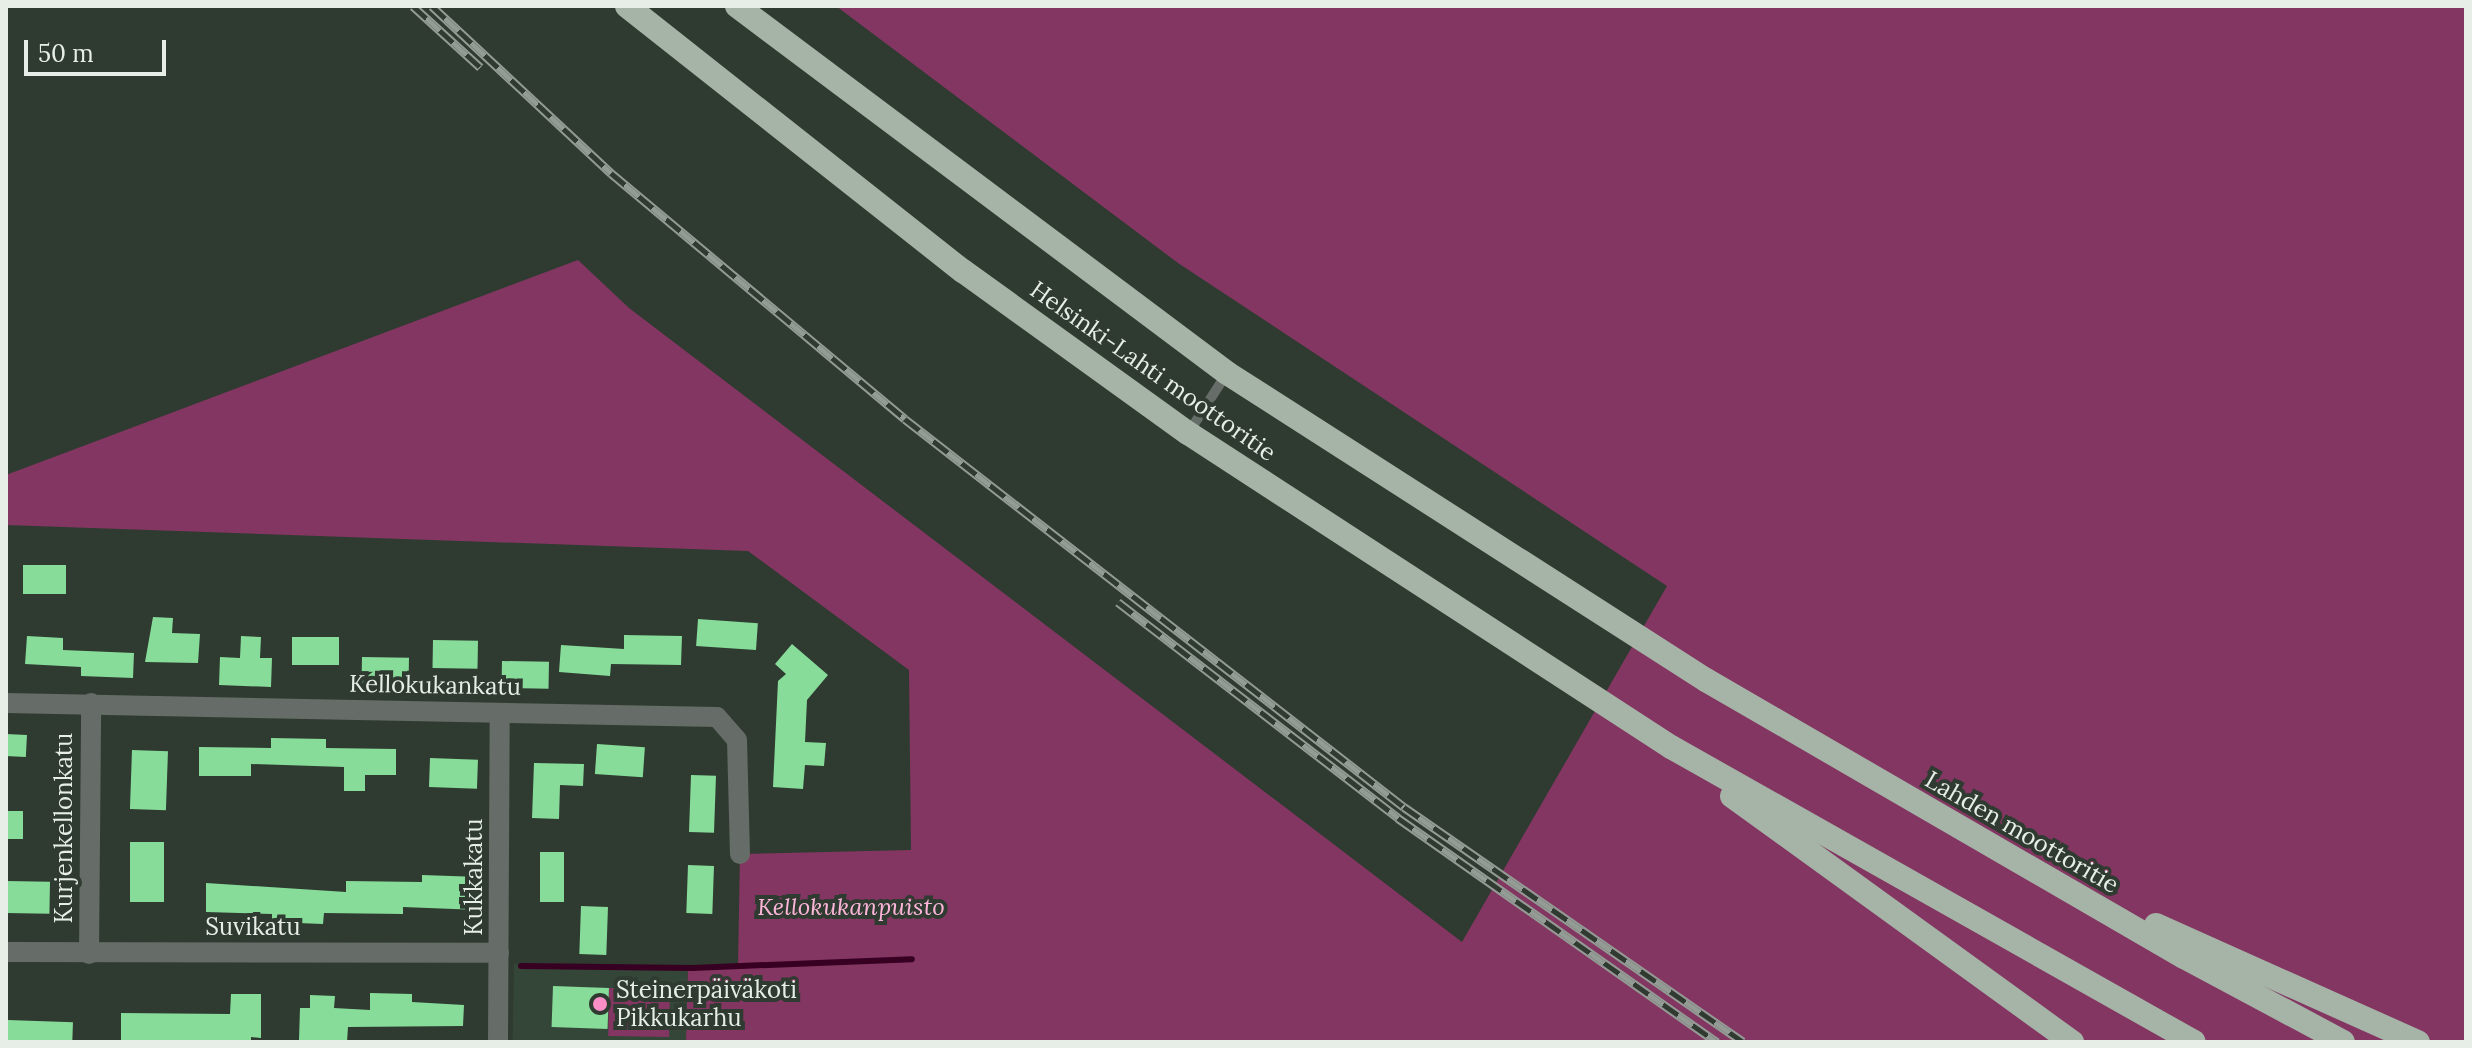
<!DOCTYPE html>
<html>
<head>
<meta charset="utf-8">
<style>
	body { margin:0 }
	#map { position:relative; width:2472px; height:1048px; overflow:hidden; background:#2f3b31; font-family:Lora,serif }
	div>[style] { position:absolute }
	[style*='--x'] { left:calc(var(--x)*1px); top:calc(var(--y)*1px); width:calc(var(--w)*1px); rotate:calc(var(--a)*1deg) }
	.built>* { inset:0; background:#344637; transform-origin:0 0 }
	.green>* { inset:0; background:#833661; transform-origin:0 0 }
	.stream>* { height:6px; margin:-3px; padding:0 3px; transform-origin:3px; border-radius:3px; background:#370022 }
	.building>* { inset:0; background:#88dc99; transform-origin:0 0 }
	.lane>* { height:10px; margin:-5px; padding:0 5px; transform-origin:5px; border-radius:5px; background:#666c67 }
	.street>* { height:20px; margin:-10px; padding:0 10px; transform-origin:10px; border-radius:10px; background:#666c67 }
	.highway>* { height:24px; margin:-12px; padding:0 12px; transform-origin:12px; border-radius:12px; background:#a5b4a7 }
	.rail>* { height:9px; margin-top:-4.5px; transform-origin:0; background:repeating-linear-gradient(90deg,#2f3b31 0 18px,#929c94 0 36px); box-sizing:border-box; border-block:2px solid #929c94 }
	.dots>* { width:22px; height:22px; translate:-50% -50%; box-sizing:border-box; border:4px solid #2f3b31; border-radius:50% }
	span { translate:-50% -50%; white-space:nowrap; text-align:center; line-height:1.15; -webkit-text-stroke:8px #2f3b31; paint-order:stroke }
	.street-label { font-size:24px; color:#e6eee7 }
	.park-label { font-size:24px; color:#fdb6d9; font-style:italic }
	.poi-label { font-size:24px; color:#e6eee7 }
	.left { translate:0 -50%; text-align:left }
	.frame { position:absolute; inset:0; border:8px solid #e6eee7; pointer-events:none }
	.scale { position:absolute; left:24px; top:40px; width:142px; height:36px; box-sizing:border-box; border:4px solid #e6eee7; border-top:0; padding-left:10px; font-size:24px; line-height:28px; white-space:nowrap; color:#e6eee7; -webkit-text-stroke:6px #2f3b31; paint-order:stroke }
</style>
</head>
<body>
<div id="map">
	<div class="built">
		<div style="left:514px;top:964px;width:174px;height:77px;rotate:1deg"></div>
	</div>
	<div class="green">
		<div style="clip-path:polygon(836px 6px,2466px 6px,2466px 1042px,686px 1042px,688px 968px,738px 965px,740px 854px,911px 850px,909px 670px,748px 551px,6px 525px,6px 475px,578px 260px,629px 308px,1462px 942px,1667px 586px,1178px 263px)"></div>
		<div style="left:609px;top:988px;width:61px;height:48px;rotate:1deg"></div>
	</div>
	<div class="stream">
		<div style="--x:521;--y:966;--w:171;--a:0.7"></div>
		<div style="--x:692;--y:968;--w:220;--a:-2.3"></div>
	</div>
	<div class="building">
		<div style="left:23px;top:565px;width:43px;height:29px"></div>
		<div style="clip-path:polygon(153px 617px,173px 618px,172px 633px,200px 634px,198px 663px,145px 662px)"></div>
		<div style="left:698px;top:619px;width:60px;height:27px;rotate:4deg"></div>
		<div style="clip-path:polygon(624px 635px,682px 636px,681px 665px,611px 664px,610px 676px,559px 672px,561px 645px,624px 649px)"></div>
		<div style="clip-path:polygon(27px 636px,63px 638px,63px 650px,134px 653px,133px 678px,81px 676px,81px 667px,25px 664px)"></div>
		<div style="clip-path:polygon(241px 636px,261px 637px,260px 658px,272px 658px,271px 687px,219px 685px,220px 657px,240px 658px)"></div>
		<div style="left:292px;top:637px;width:47px;height:28px"></div>
		<div style="left:433px;top:640px;width:45px;height:28px;rotate:1deg"></div>
		<div style="clip-path:polygon(792px 644px,828px 675px,807px 700px,805px 742px,826px 743px,824px 766px,805px 765px,803px 789px,773px 787px,778px 681px,786px 674px,775px 664px)"></div>
		<div style="left:362px;top:657px;width:47px;height:29px;rotate:1deg"></div>
		<div style="left:502px;top:661px;width:47px;height:27px;rotate:1deg"></div>
		<div style="left:6px;top:734px;width:21px;height:22px;rotate:3deg"></div>
		<div style="clip-path:polygon(271px 738px,326px 739px,326px 748px,396px 749px,396px 775px,365px 775px,365px 791px,344px 791px,344px 767px,251px 764px,251px 776px,199px 776px,199px 747px,271px 748px)"></div>
		<div style="left:597px;top:744px;width:48px;height:30px;rotate:4deg"></div>
		<div style="left:132px;top:750px;width:36px;height:59px;rotate:2deg"></div>
		<div style="left:430px;top:758px;width:48px;height:29px;rotate:2deg"></div>
		<div style="clip-path:polygon(534px 763px,584px 764px,583px 786px,560px 785px,559px 819px,532px 818px)"></div>
		<div style="left:691px;top:775px;width:25px;height:57px;rotate:2deg"></div>
		<div style="left:6px;top:811px;width:17px;height:28px"></div>
		<div style="left:130px;top:842px;width:34px;height:60px"></div>
		<div style="left:540px;top:852px;width:24px;height:50px"></div>
		<div style="left:688px;top:865px;width:26px;height:48px;rotate:2deg"></div>
		<div style="clip-path:polygon(422px 875px,480px 877px,479px 910px,403px 907px,403px 914px,324px 913px,323px 924px,272px 922px,272px 914px,206px 912px,206px 883px,346px 892px,346px 881px,422px 882px)"></div>
		<div style="left:6px;top:881px;width:44px;height:32px;rotate:1deg"></div>
		<div style="left:581px;top:906px;width:27px;height:48px;rotate:2deg"></div>
		<div style="left:553px;top:986px;width:56px;height:41px;rotate:2deg"></div>
		<div style="clip-path:polygon(370px 993px,412px 994px,412px 1002px,464px 1005px,463px 1026px,348px 1027px,347px 1042px,299px 1040px,300px 1008px,310px 1008px,310px 995px,335px 996px,334px 1008px,370px 1010px)"></div>
		<div style="clip-path:polygon(231px 994px,261px 994px,261px 1038px,251px 1037px,251px 1042px,121px 1042px,121px 1013px,230px 1014px)"></div>
		<div style="left:8px;top:1020px;width:65px;height:22px;rotate:2deg"></div>
	</div>
	<div class="lane">
		<div style="--x:1189;--y:432;--w:70;--a:-57.2"></div>
	</div>
	<div class="street">
		<div style="--x:6;--y:703;--w:711;--a:1.13"></div>
		<div style="--x:717;--y:717;--w:30;--a:49"></div>
		<div style="--x:737;--y:740;--w:114;--a:88.5"></div>
		<div style="--x:6;--y:952;--w:493;--a:0.1"></div>
		<div style="--x:89;--y:954;--w:251;--a:-89.5"></div>
		<div style="--x:498;--y:1042;--w:329;--a:-89.7"></div>
	</div>
	<div class="highway">
		<div style="--x:627;--y:6;--w:428;--a:38.3"></div>
		<div style="--x:963;--y:271;--w:277;--a:35.8"></div>
		<div style="--x:1188;--y:433;--w:576;--a:33.03"></div>
		<div style="--x:1671;--y:747;--w:600;--a:29.43"></div>
		<div style="--x:737;--y:6;--w:612;--a:36.83"></div>
		<div style="--x:1227;--y:373;--w:569;--a:32.66"></div>
		<div style="--x:1706;--y:680;--w:552;--a:30.09"></div>
		<div style="--x:2184;--y:957;--w:180;--a:28.1"></div>
		<div style="--x:1732;--y:796;--w:420;--a:35.9"></div>
		<div style="--x:2156;--y:925;--w:287;--a:24.1"></div>
	</div>
	<div class="rail">
		<div style="--x:413;--y:6;--w:91;--a:42.3"></div>
		<div style="--x:432;--y:6;--w:245;--a:43"></div>
		<div style="--x:611;--y:173;--w:383;--a:39.9"></div>
		<div style="--x:905;--y:419;--w:632;--a:37.87"></div>
		<div style="--x:1404;--y:807;--w:412;--a:34.7"></div>
		<div style="--x:1118;--y:602;--w:354;--a:37.6"></div>
		<div style="--x:1398;--y:818;--w:390;--a:35.1"></div>
	</div>
	<div class="dots">
		<div style="left:600px;top:1004px;background:#fa8fc8"></div>
	</div>
	<div class="street-label">
		<span style="left:1153px;top:371px;rotate:35deg">Helsinki-Lahti moottoritie</span>
		<span style="left:435px;top:685px;rotate:1deg">Kellokukankatu</span>
		<span style="left:64px;top:828px;rotate:-90deg">Kurjenkellonkatu</span>
		<span style="left:2022px;top:832px;rotate:30deg">Lahden moottoritie</span>
		<span style="left:474px;top:877px;rotate:-90deg">Kukkakatu</span>
		<span style="left:253px;top:927px">Suvikatu</span>
	</div>
	<div class="park-label">
		<span style="left:851px;top:907px">Kellokukanpuisto</span>
	</div>
	<div class="poi-label">
		<span class="left" style="left:616px;top:1004px">Steinerpäiväkoti<br>Pikkukarhu</span>
	</div>
	<div class="frame"></div>
	<div class="scale">50 m</div>
</div>
</body>
</html>
